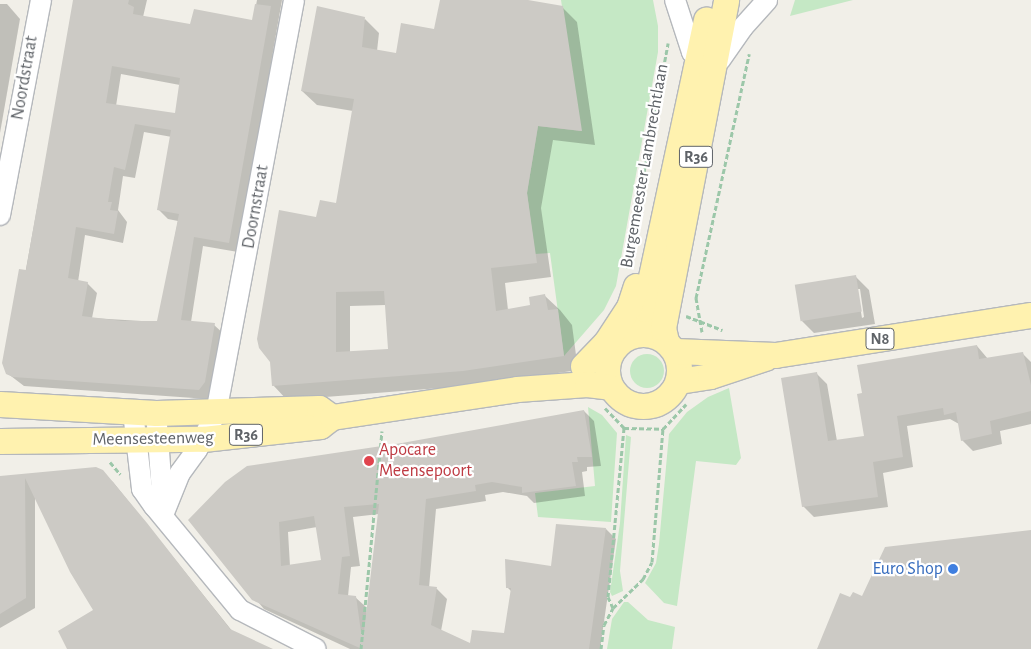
<!DOCTYPE html>
<html>
<head>
<meta charset="utf-8">
<style>
	body { margin:0 }
	#map { position:relative; width:1031px; height:649px; overflow:hidden; background:#f1efe8; font-family:"Alegreya Sans",sans-serif }
	div>[style] { position:absolute }
	[style*='--x'] { left:calc(var(--x)*1px); top:calc(var(--y)*1px); width:calc(var(--w)*1px); rotate:calc(var(--a)*1deg) }
	.green>* { inset:0; background:#c5e8c5 }
	.round { border-radius:50% }
	.shadow>* { inset:0; background:#0003 }
	.building>* { inset:0; background:#cccac5; transform-origin:0 0 }
	.path>* { height:3px; margin-top:-1.5px; transform-origin:0; background:repeating-linear-gradient(90deg,#9cc7a9 0 5px,transparent 0 7.5px) }
	.roads { filter:drop-shadow(1px 0 #b5b8bc) drop-shadow(-1px 0 #b5b8bc) drop-shadow(0 1px #b5b8bc) drop-shadow(0 -1px #b5b8bc) }
	.minor>* { height:20px; margin:-10px; padding:0 10px; transform-origin:10px; border-radius:10px; background:#fff }
	.major>* { height:25px; margin:-12.5px; padding:0 12.5px; transform-origin:12.5px; border-radius:12.5px; background:#fff2af }
	.major>.ring { margin:-12.5px; padding:0; box-sizing:content-box; background:none; border:25px solid #fff2af; border-radius:50% }
	.dots>* { width:14px; height:14px; translate:-50% -50%; box-sizing:border-box; border:2px solid #fff; border-radius:50% }
	span { translate:-50% -50%; white-space:nowrap; text-align:center; line-height:1.15; -webkit-text-stroke:4.5px #fff; paint-order:stroke }
	.shield-label span { padding:1px 4px; background:#fff; border:1px solid; border-radius:4px; -webkit-text-stroke-width:0 }
	.shield-label { font-size:16px; color:#5f6368; font-weight:700 }
	.street-label { font-size:18px; color:#5f6368 }
	.health-label { font-size:18px; color:#be3a42 }
	.left { translate:0 -50%; text-align:left }
	.shop-label { font-size:18px; color:#366cbe }
	.right { translate:-100% -50%; text-align:right }
</style>
</head>
<body>
<div id="map">
	<div class="green">
		<div style="clip-path:polygon(561px 0,653px 0,658px 26px,658px 52px,616px 286px,604px 310px,564px 356px,550px 253px,535px 254px,527px 193px,538px 126px,581px 131px)"></div>
		<div style="clip-path:polygon(795px 0,853px 0,790px 16px)"></div>
		<div class="round" style="left:630px;top:354px;width:34px;height:34px"></div>
		<div style="clip-path:polygon(729px 388px,741px 458px,736px 465px,696px 461px,677px 606px,664px 603px,645px 583px,656px 563px,659px 544px,669px 434px,687px 412px,708px 397px)"></div>
		<div style="clip-path:polygon(588px 407px,602px 415px,617px 433px,611px 522px,538px 517px,535px 493px,595px 486px)"></div>
		<div style="clip-path:polygon(626px 435px,631px 437px,620px 571px,623px 591px,612px 596px,610px 592px,620px 523px)"></div>
		<div style="clip-path:polygon(624px 602px,628px 602px,648px 620px,675px 627px,672px 649px,607px 649px,612px 619px)"></div>
	</div>
	<div class="shadow">
		<div style="clip-path:polygon(evenodd,75px 0,147px 0,143px 17px,191px 26px,253px 21px,257px 0,282px 0,238px 252px,203px 246px,191px 322px,214px 325px,224px 334px,214px 392px,208px 399px,24px 386px,7px 373px,75px 0,121px 74px,180px 85px,176px 115px,116px 106px,121px 74px,75px 0,144px 132px,172px 137px,159px 210px,168px 219px,178px 221px,158px 322px,92px 318px,97px 293px,87px 283px,78px 282px,85px 235px,123px 243px,127px 222px,118px 210px,123px 176px,135px 178px,144px 132px)"></div>
		<div style="clip-path:polygon(evenodd,441px 0,521px 0,562px 7px,577px 22px,595px 145px,553px 140px,541px 208px,551px 277px,505px 283px,508px 310px,531px 306px,545px 296px,560px 310px,572px 325px,578px 370px,479px 385px,287px 400px,273px 385px,271px 361px,317px 218px,337px 204px,353px 111px,317px 105px,302px 91px,365px 19px,379px 33px,377px 51px,397px 54px,435px 31px,441px 0,386px 305px,390px 350px,350px 353px,350px 306px,386px 305px)"></div>
		<div style="clip-path:polygon(0 4px,7px 4px,20px 19px,0 133px)"></div>
		<div style="clip-path:polygon(evenodd,855px 276px,869px 290px,875px 324px,814px 333px,801px 320px,855px 276px,857px 289px,860px 289px,864px 317px,862px 318px,857px 289px)"></div>
		<div style="clip-path:polygon(977px 346px,988px 359px,1022px 353px,1031px 362px,1031px 424px,1000px 431px,1002px 444px,973px 451px,962px 440px,959px 424px,950px 419px,907px 426px,913px 467px,883px 473px,888px 507px,814px 517px,803px 506px,816px 373px,827px 384px,837px 441px,865px 437px)"></div>
		<div style="clip-path:polygon(evenodd,584px 411px,594px 421px,601px 466px,587px 467px,587px 471px,582px 472px,585px 496px,534px 503px,527px 496px,503px 492px,485px 495px,486px 501px,436px 509px,429px 588px,437px 589px,447px 599px,441px 631px,471px 645px,506px 634px,512px 592px,507px 587px,552px 567px,606px 529px,616px 539px,600px 649px,350px 649px,264px 609px,190px 521px,402px 444px,584px 411px,379px 514px,367px 615px,366px 607px,355px 597px,348px 596px,351px 567px,360px 566px,353px 517px,379px 514px,584px 411px,317px 527px,323px 561px,290px 566px,288px 532px,317px 527px)"></div>
		<div style="clip-path:polygon(96px 469px,113px 482px,233px 632px,271px 649px,68px 649px,95px 611px,35px 495px,35px 608px,0 628px,0 478px)"></div>
	</div>
	<div class="building">
		<div style="clip-path:polygon(evenodd,73px 0,129px 0,128px 4px,134px 7px,133px 14px,190px 24px,194px 9px,252px 20px,255px 4px,271px 6px,229px 243px,194px 237px,181px 320px,215px 323px,205px 382px,199px 390px,13px 377px,6px 374px,2px 363px,19px 269px,26px 270px,73px 0,112px 66px,180px 78px,175px 113px,106px 103px,112px 66px,73px 0,135px 124px,171px 130px,157px 210px,179px 214px,157px 321px,122px 321px,82px 316px,88px 282px,68px 278px,76px 227px,114px 234px,118px 211px,110px 210px,112px 202px,108px 202px,114px 167px,125px 170px,135px 124px)"></div>
		<div style="clip-path:polygon(evenodd,440px 0,528px 0,563px 6px,582px 131px,538px 126px,527px 193px,537px 263px,491px 268px,496px 311px,530px 305px,529px 297px,545px 294px,548px 310px,558px 309px,564px 356px,463px 371px,272px 386px,270px 362px,259px 348px,257px 339px,279px 210px,316px 217px,320px 200px,336px 203px,354px 99px,301px 91px,317px 6px,365px 17px,362px 47px,396px 53px,401px 23px,434px 29px,440px 0,384px 291px,388px 349px,336px 352px,336px 292px,384px 291px)"></div>
		<div style="left:856px;top:275px;width:37px;height:62px;rotate:81deg"></div>
		<div style="clip-path:polygon(977px 345px,979px 359px,1023px 352px,1031px 385px,1031px 411px,990px 421px,992px 434px,961px 441px,956px 412px,944px 415px,943px 408px,897px 416px,903px 457px,873px 462px,878px 497px,802px 507px,781px 378px,817px 372px,828px 441px,864px 436px,857px 394px,862px 393px,857px 365px)"></div>
		<div style="clip-path:polygon(evenodd,584px 410px,592px 457px,577px 457px,578px 462px,572px 462px,576px 486px,522px 493px,522px 487px,492px 482px,475px 485px,476px 491px,426px 499px,419px 585px,437px 587px,431px 625px,470px 643px,472px 630px,504px 633px,511px 588px,506px 588px,505px 559px,551px 566px,556px 524px,606px 528px,589px 649px,362px 649px,252px 600px,188px 520px,225px 482px,247px 466px,402px 443px,584px 410px,379px 504px,364px 632px,361px 632px,356px 596px,338px 594px,342px 557px,350px 556px,344px 507px,379px 504px,584px 410px,314px 516px,321px 560px,281px 566px,279px 522px,314px 516px)"></div>
		<div style="clip-path:polygon(96px 467px,103px 470px,147px 523px,230px 629px,273px 649px,67px 649px,58px 631px,93px 610px,70px 572px,25px 478px,26px 598px,0 614px,0 476px)"></div>
		<div style="clip-path:polygon(1031px 530px,1031px 649px,817px 649px,840px 593px,850px 597px,853px 592px,862px 596px,885px 547px)"></div>
	</div>
	<div class="path">
		<div style="--x:626;--y:268;--w:229;--a:-79.4"></div>
		<div style="--x:686;--y:316;--w:39;--a:21"></div>
		<div style="--x:702;--y:332;--w:35;--a:-100"></div>
		<div style="--x:696;--y:298;--w:250;--a:-77.7"></div>
		<div style="--x:605;--y:408;--w:28;--a:46"></div>
		<div style="--x:624;--y:428;--w:39;--a:1"></div>
		<div style="--x:110;--y:462;--w:16;--a:50"></div>
		<div style="--x:613;--y:608;--w:12;--a:-114"></div>
		<div style="--x:608;--y:597;--w:170;--a:-84.6"></div>
		<div style="--x:361;--y:649;--w:219;--a:-84.5"></div>
		<div style="--x:601;--y:649;--w:24;--a:-83"></div>
		<div style="--x:604;--y:625;--w:19;--a:-62"></div>
		<div style="--x:613;--y:608;--w:42;--a:-44"></div>
		<div style="--x:643;--y:579;--w:19;--a:-62"></div>
		<div style="--x:652;--y:562;--w:133;--a:-85.3"></div>
		<div style="--x:663;--y:429;--w:34;--a:-47"></div>
	</div>
	<div class="roads">
		<div class="minor">
			<div style="--x:675;--y:0;--w:55;--a:71.9"></div>
			<div style="--x:692;--y:52;--w:7;--a:34"></div>
			<div style="--x:715;--y:62;--w:5;--a:-22"></div>
			<div style="--x:720;--y:60;--w:40;--a:-55.1"></div>
			<div style="--x:743;--y:27;--w:36;--a:-48"></div>
			<div style="--x:0;--y:215;--w:219;--a:-79.2"></div>
			<div style="--x:133;--y:412;--w:78;--a:83.3"></div>
			<div style="--x:142;--y:489;--w:21;--a:55"></div>
			<div style="--x:154;--y:506;--w:135;--a:50.4"></div>
			<div style="--x:240;--y:610;--w:85;--a:27.2"></div>
			<div style="--x:157;--y:425;--w:80;--a:85.7"></div>
			<div style="--x:163;--y:515;--w:45;--a:-68"></div>
			<div style="--x:180;--y:473;--w:29;--a:-54"></div>
			<div style="--x:197;--y:450;--w:42;--a:-62.8"></div>
			<div style="--x:216;--y:413;--w:420;--a:-79.3"></div>
		</div>
		<div class="major">
			<div class="ring" style="left:607px;top:334px;width:47px;height:47px"></div>
			<div style="--x:633;--y:335;--w:28;--a:-67"></div>
			<div style="--x:644;--y:309;--w:296;--a:-77.9"></div>
			<div style="--x:666;--y:341;--w:13;--a:-103"></div>
			<div style="--x:663;--y:328;--w:334;--a:-79.1"></div>
			<div style="--x:675;--y:351;--w:100;--a:2.3"></div>
			<div style="--x:775;--y:355;--w:259;--a:-8.9"></div>
			<div style="--x:583;--y:366;--w:33;--a:-46"></div>
			<div style="--x:606;--y:342;--w:42;--a:-56.7"></div>
			<div style="--x:629;--y:307;--w:22;--a:-72"></div>
			<div style="--x:679;--y:381;--w:31;--a:-9"></div>
			<div style="--x:710;--y:376;--w:58;--a:-18.1"></div>
			<div style="--x:0;--y:404;--w:156;--a:3.3"></div>
			<div style="--x:156;--y:413;--w:163;--a:-1.8"></div>
			<div style="--x:319;--y:408;--w:16;--a:35"></div>
			<div style="--x:0;--y:441;--w:203;--a:-0.6"></div>
			<div style="--x:203;--y:439;--w:118;--a:-6.3"></div>
			<div style="--x:320;--y:426;--w:15;--a:-37"></div>
			<div style="--x:332;--y:417;--w:187;--a:-8.6"></div>
			<div style="--x:517;--y:389;--w:70;--a:-4.1"></div>
			<div style="--x:587;--y:384;--w:23;--a:7"></div>
		</div>
	</div>
	<div class="dots">
		<div style="left:369px;top:461px;background:#e0444e"></div>
		<div style="left:953px;top:569px;background:#3f7fe0"></div>
	</div>
	<div class="shield-label">
		<span style="left:696px;top:157px">R36</span>
		<span style="left:880px;top:339px">N8</span>
		<span style="left:246px;top:435px">R36</span>
	</div>
	<div class="street-label">
		<span style="left:25px;top:78px;rotate:-80deg">Noordstraat</span>
		<span style="left:645px;top:166px;rotate:-80deg">Burgemeester Lambrechtlaan</span>
		<span style="left:256px;top:207px;rotate:-80deg">Doornstraat</span>
		<span style="left:153px;top:439px;rotate:-1deg">Meensesteenweg</span>
	</div>
	<div class="health-label">
		<span class="left" style="left:379px;top:461px">Apocare<br>Meensepoort</span>
	</div>
	<div class="shop-label">
		<span class="right" style="left:943px;top:569px">Euro Shop</span>
	</div>
</div>
</body>
</html>
